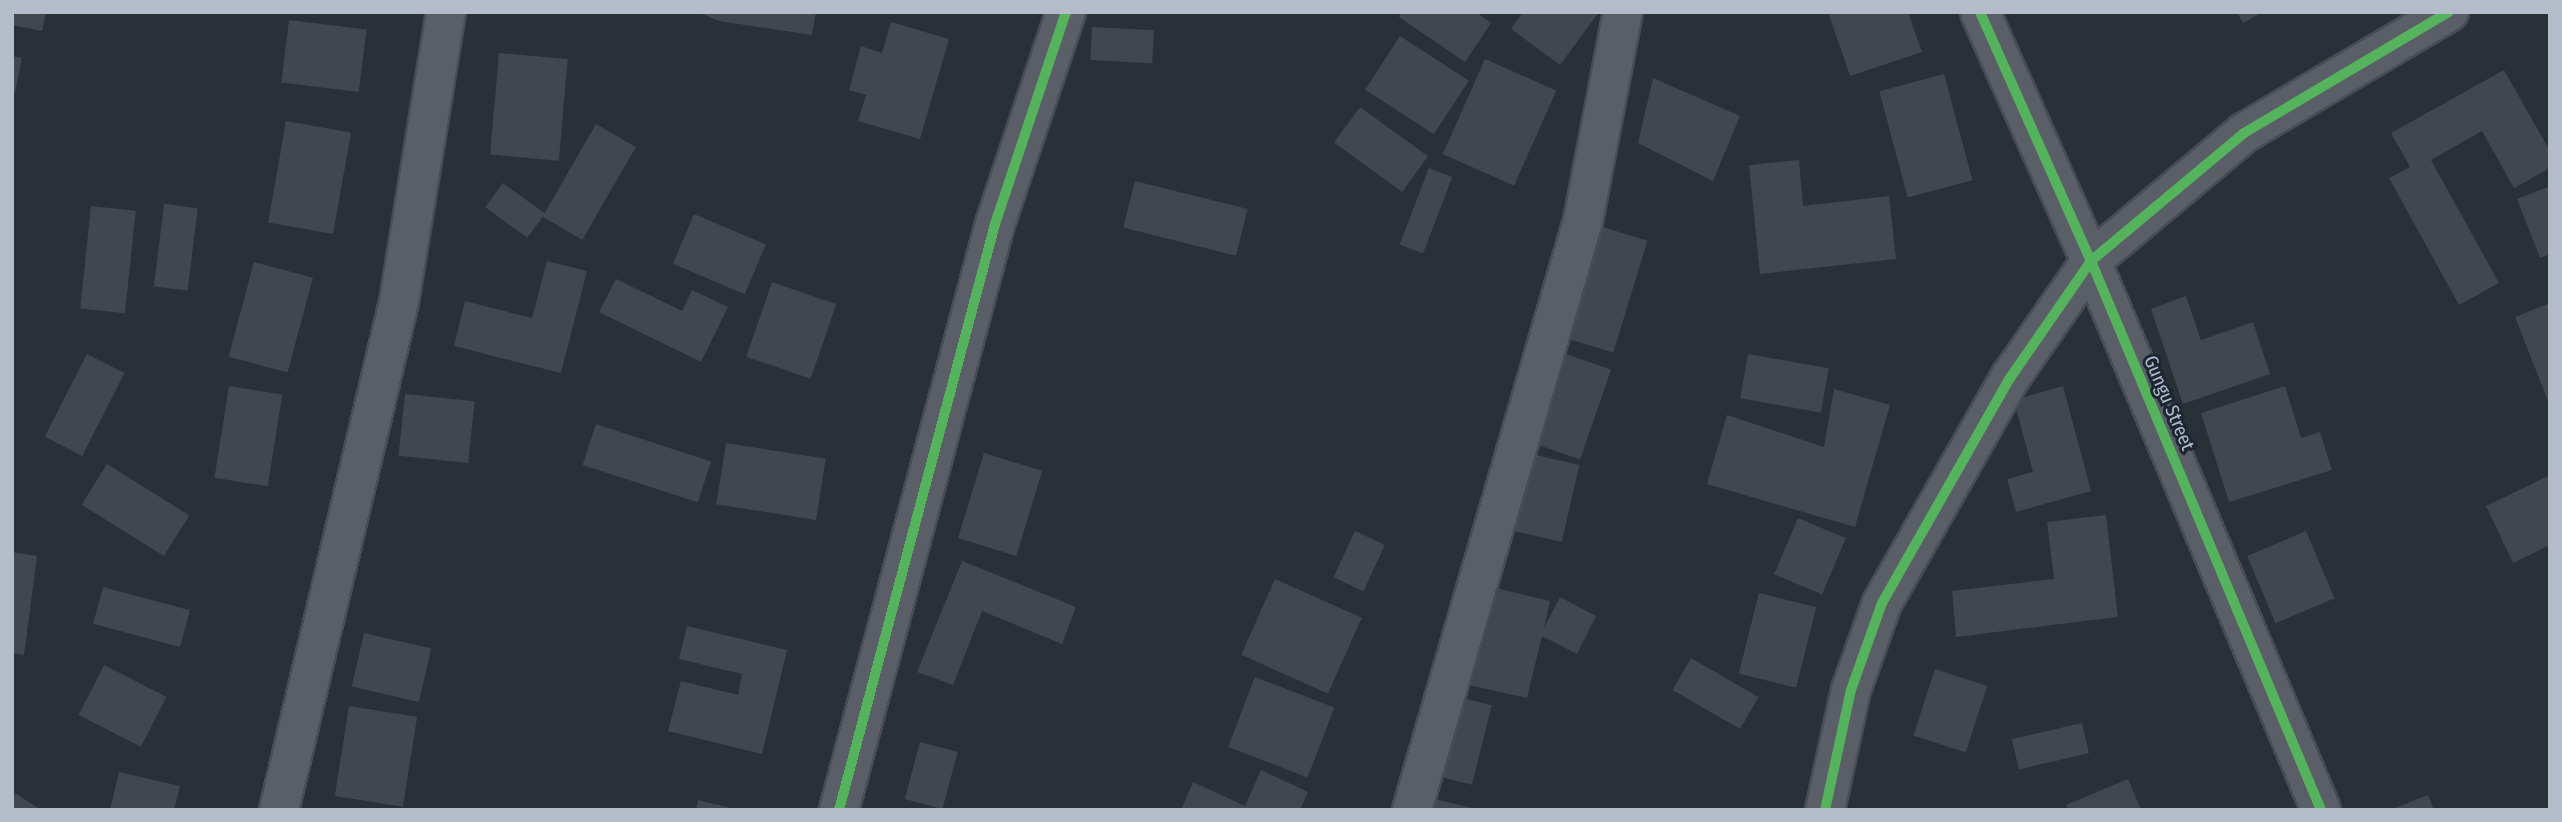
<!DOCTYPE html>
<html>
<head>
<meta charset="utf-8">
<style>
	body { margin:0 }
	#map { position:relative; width:2562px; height:822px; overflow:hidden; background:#2a3038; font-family:"Fira Sans Condensed",sans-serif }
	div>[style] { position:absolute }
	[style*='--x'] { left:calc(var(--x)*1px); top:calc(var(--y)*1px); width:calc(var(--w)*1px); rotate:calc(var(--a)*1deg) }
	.building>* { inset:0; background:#42464e; transform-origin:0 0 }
	.roads { filter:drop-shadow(2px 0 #484c53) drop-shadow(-2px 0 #484c53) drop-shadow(0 2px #484c53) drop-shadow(0 -2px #484c53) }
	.minor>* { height:38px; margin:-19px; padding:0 19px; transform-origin:19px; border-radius:19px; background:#5a5e66 }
	.cycleway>* { height:10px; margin:-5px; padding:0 5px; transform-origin:5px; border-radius:5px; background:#56b35d }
	span { translate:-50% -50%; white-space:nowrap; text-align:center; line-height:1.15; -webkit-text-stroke:6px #1d2633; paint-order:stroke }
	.street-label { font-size:19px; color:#b4bcc9 }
	.frame { position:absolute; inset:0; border:14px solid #b4bcc9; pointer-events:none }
</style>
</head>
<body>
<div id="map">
	<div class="building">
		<div style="clip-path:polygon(12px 12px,46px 12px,42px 31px,12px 25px)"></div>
		<div style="clip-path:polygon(698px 12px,816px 12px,812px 35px,719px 21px)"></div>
		<div style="clip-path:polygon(1402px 12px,1476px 12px,1491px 23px,1465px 62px,1399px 17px)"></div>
		<div style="clip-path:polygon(1523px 12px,1599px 12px,1560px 65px,1511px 29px)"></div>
		<div style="clip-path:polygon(1828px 12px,1908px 12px,1922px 52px,1850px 76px)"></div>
		<div style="clip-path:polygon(2237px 12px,2263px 12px,2243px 23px)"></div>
		<div style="left:289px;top:20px;width:78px;height:63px;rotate:7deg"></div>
		<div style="clip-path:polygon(891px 22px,949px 39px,920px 139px,858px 121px,866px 95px,849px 90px,861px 46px,882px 53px)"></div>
		<div style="left:1092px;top:27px;width:62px;height:33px;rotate:3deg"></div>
		<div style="left:1400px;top:36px;width:82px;height:64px;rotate:33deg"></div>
		<div style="left:499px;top:53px;width:69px;height:102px;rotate:5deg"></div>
		<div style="clip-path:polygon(12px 56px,22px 58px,15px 93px,12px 92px)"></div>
		<div style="left:1485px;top:59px;width:78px;height:104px;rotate:24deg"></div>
		<div style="clip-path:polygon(2504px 70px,2550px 151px,2550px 168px,2514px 188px,2482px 131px,2431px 160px,2499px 283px,2459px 305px,2389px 178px,2410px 167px,2391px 133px)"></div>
		<div style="left:1944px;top:74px;width:110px;height:67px;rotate:75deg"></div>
		<div style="clip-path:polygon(1653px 78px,1740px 116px,1713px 181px,1638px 143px)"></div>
		<div style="left:1360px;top:107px;width:84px;height:44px;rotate:36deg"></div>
		<div style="left:286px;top:121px;width:66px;height:103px;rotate:10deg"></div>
		<div style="left:596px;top:124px;width:46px;height:107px;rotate:30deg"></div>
		<div style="clip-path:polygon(1799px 160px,1803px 206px,1889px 196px,1896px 259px,1760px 274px,1749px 165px)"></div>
		<div style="left:1429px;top:168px;width:25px;height:82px;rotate:21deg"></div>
		<div style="left:1135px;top:181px;width:116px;height:48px;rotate:14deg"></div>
		<div style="left:503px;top:183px;width:52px;height:30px;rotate:36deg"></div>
		<div style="clip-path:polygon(2550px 186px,2550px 254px,2540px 258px,2517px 199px)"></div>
		<div style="left:164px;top:204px;width:34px;height:83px;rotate:7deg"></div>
		<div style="left:91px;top:206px;width:45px;height:103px;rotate:6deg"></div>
		<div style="left:694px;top:214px;width:78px;height:54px;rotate:23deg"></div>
		<div style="left:1593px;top:224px;width:57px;height:117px;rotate:17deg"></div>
		<div style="clip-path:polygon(547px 261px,587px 271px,561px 373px,454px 346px,465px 301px,532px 318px)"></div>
		<div style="left:254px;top:262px;width:61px;height:98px;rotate:15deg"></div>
		<div style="clip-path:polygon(616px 279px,682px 311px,692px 290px,728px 307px,701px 362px,599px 312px)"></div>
		<div style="left:772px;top:282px;width:68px;height:79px;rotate:19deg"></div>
		<div style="clip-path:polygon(2186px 296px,2201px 340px,2253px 322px,2270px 374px,2183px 404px,2151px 309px)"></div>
		<div style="clip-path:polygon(2550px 303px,2550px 406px,2515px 317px)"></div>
		<div style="left:1560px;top:352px;width:54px;height:95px;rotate:19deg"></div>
		<div style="left:87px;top:354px;width:42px;height:93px;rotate:27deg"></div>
		<div style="left:1748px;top:354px;width:82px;height:45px;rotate:10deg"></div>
		<div style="left:229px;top:386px;width:54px;height:93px;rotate:9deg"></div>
		<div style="clip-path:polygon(2063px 386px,2091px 491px,2016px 512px,2007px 479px,2033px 472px,2014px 400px)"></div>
		<div style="clip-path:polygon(2285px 386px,2301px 438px,2320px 432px,2332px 470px,2229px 502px,2201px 413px)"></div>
		<div style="clip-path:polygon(1834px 389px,1890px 405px,1855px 527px,1707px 484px,1727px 415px,1824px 447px)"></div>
		<div style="left:405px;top:394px;width:70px;height:62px;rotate:6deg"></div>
		<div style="left:596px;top:424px;width:121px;height:43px;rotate:18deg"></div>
		<div style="left:726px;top:443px;width:101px;height:62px;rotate:9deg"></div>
		<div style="left:1519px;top:451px;width:62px;height:79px;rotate:13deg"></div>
		<div style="left:984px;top:453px;width:61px;height:89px;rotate:17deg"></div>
		<div style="left:107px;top:464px;width:97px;height:48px;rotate:32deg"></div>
		<div style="clip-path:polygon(2550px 475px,2550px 545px,2513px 563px,2486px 506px)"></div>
		<div style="clip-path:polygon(2106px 515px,2118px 617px,1956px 637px,1952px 591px,2054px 579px,2047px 522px)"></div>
		<div style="left:1798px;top:518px;width:52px;height:61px;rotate:23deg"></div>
		<div style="left:1355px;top:531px;width:33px;height:51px;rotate:25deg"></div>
		<div style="left:2306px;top:531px;width:73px;height:64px;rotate:67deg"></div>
		<div style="clip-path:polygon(12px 552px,37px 556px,24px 655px,12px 653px)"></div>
		<div style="clip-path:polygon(962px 561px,1076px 607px,1062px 644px,982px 611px,953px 685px,917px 672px)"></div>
		<div style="left:1275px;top:579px;width:95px;height:83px;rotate:24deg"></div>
		<div style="clip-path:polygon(1484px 585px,1550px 601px,1544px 628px,1560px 597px,1596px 616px,1577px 654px,1542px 636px,1527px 698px,1460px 683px)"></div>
		<div style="left:103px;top:587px;width:90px;height:38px;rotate:15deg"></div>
		<div style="left:1759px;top:593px;width:59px;height:83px;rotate:14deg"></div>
		<div style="clip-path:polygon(687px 626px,787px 650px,762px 754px,668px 731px,681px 681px,738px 695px,742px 674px,679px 659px)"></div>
		<div style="left:364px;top:633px;width:69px;height:55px;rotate:13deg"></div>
		<div style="left:1691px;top:658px;width:78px;height:37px;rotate:30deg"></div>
		<div style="left:104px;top:665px;width:70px;height:56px;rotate:27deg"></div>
		<div style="left:1935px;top:669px;width:55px;height:70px;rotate:18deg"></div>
		<div style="left:1255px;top:677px;width:85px;height:75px;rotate:21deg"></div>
		<div style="left:1451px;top:695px;width:42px;height:82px;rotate:14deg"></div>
		<div style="left:349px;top:706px;width:69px;height:91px;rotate:9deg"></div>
		<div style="left:2082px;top:723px;width:31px;height:72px;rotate:77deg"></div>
		<div style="left:920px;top:742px;width:39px;height:59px;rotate:15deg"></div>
		<div style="clip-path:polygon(1261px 770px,1308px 792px,1300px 810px,1181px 810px,1193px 782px,1245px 806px)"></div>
		<div style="clip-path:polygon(119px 772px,180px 786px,174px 810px,110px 810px)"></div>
		<div style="clip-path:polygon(2128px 779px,2141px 810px,2068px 810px,2066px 805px)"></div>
		<div style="clip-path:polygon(15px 793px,41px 810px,12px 810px)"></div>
		<div style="clip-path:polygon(2428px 795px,2434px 810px,2390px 810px)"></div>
		<div style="clip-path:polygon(1422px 796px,1476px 809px,1476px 810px,1419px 810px)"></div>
		<div style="clip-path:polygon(698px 800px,735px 809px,735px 810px,696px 810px)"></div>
	</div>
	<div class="roads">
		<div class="minor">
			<div style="--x:1980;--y:12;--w:273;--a:66"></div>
			<div style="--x:2091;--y:261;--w:595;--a:67.27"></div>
			<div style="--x:279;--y:810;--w:522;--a:-76.71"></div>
			<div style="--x:399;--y:302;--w:294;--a:-80.8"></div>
			<div style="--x:839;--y:810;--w:606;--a:-75.09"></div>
			<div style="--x:995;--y:224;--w:224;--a:-71.5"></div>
			<div style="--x:1412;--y:810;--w:613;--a:-73.81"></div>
			<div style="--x:1583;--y:221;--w:213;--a:-79.2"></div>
			<div style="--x:1825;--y:810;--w:123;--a:-77.8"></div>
			<div style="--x:1851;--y:690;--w:92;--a:-70.4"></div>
			<div style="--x:1882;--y:603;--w:259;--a:-60.4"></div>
			<div style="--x:2010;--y:378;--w:142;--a:-55.3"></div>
			<div style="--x:2091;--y:261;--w:199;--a:-39.9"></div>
			<div style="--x:2244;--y:133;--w:238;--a:-30.6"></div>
		</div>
	</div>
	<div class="cycleway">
		<div style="--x:1980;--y:12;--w:273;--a:66"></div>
		<div style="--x:2091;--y:261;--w:595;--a:67.27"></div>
		<div style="--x:839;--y:810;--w:606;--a:-75.09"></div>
		<div style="--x:995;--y:224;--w:224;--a:-71.5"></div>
		<div style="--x:1825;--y:810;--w:123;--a:-77.8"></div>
		<div style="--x:1851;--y:690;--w:92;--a:-70.4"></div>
		<div style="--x:1882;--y:603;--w:259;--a:-60.4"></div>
		<div style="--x:2010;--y:378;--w:142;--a:-55.3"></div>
		<div style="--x:2091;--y:261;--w:199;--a:-39.9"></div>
		<div style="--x:2244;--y:133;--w:238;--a:-30.6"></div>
	</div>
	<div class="street-label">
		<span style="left:2169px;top:403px;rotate:67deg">Gungu Street</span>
	</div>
	<div class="frame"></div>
</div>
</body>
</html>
